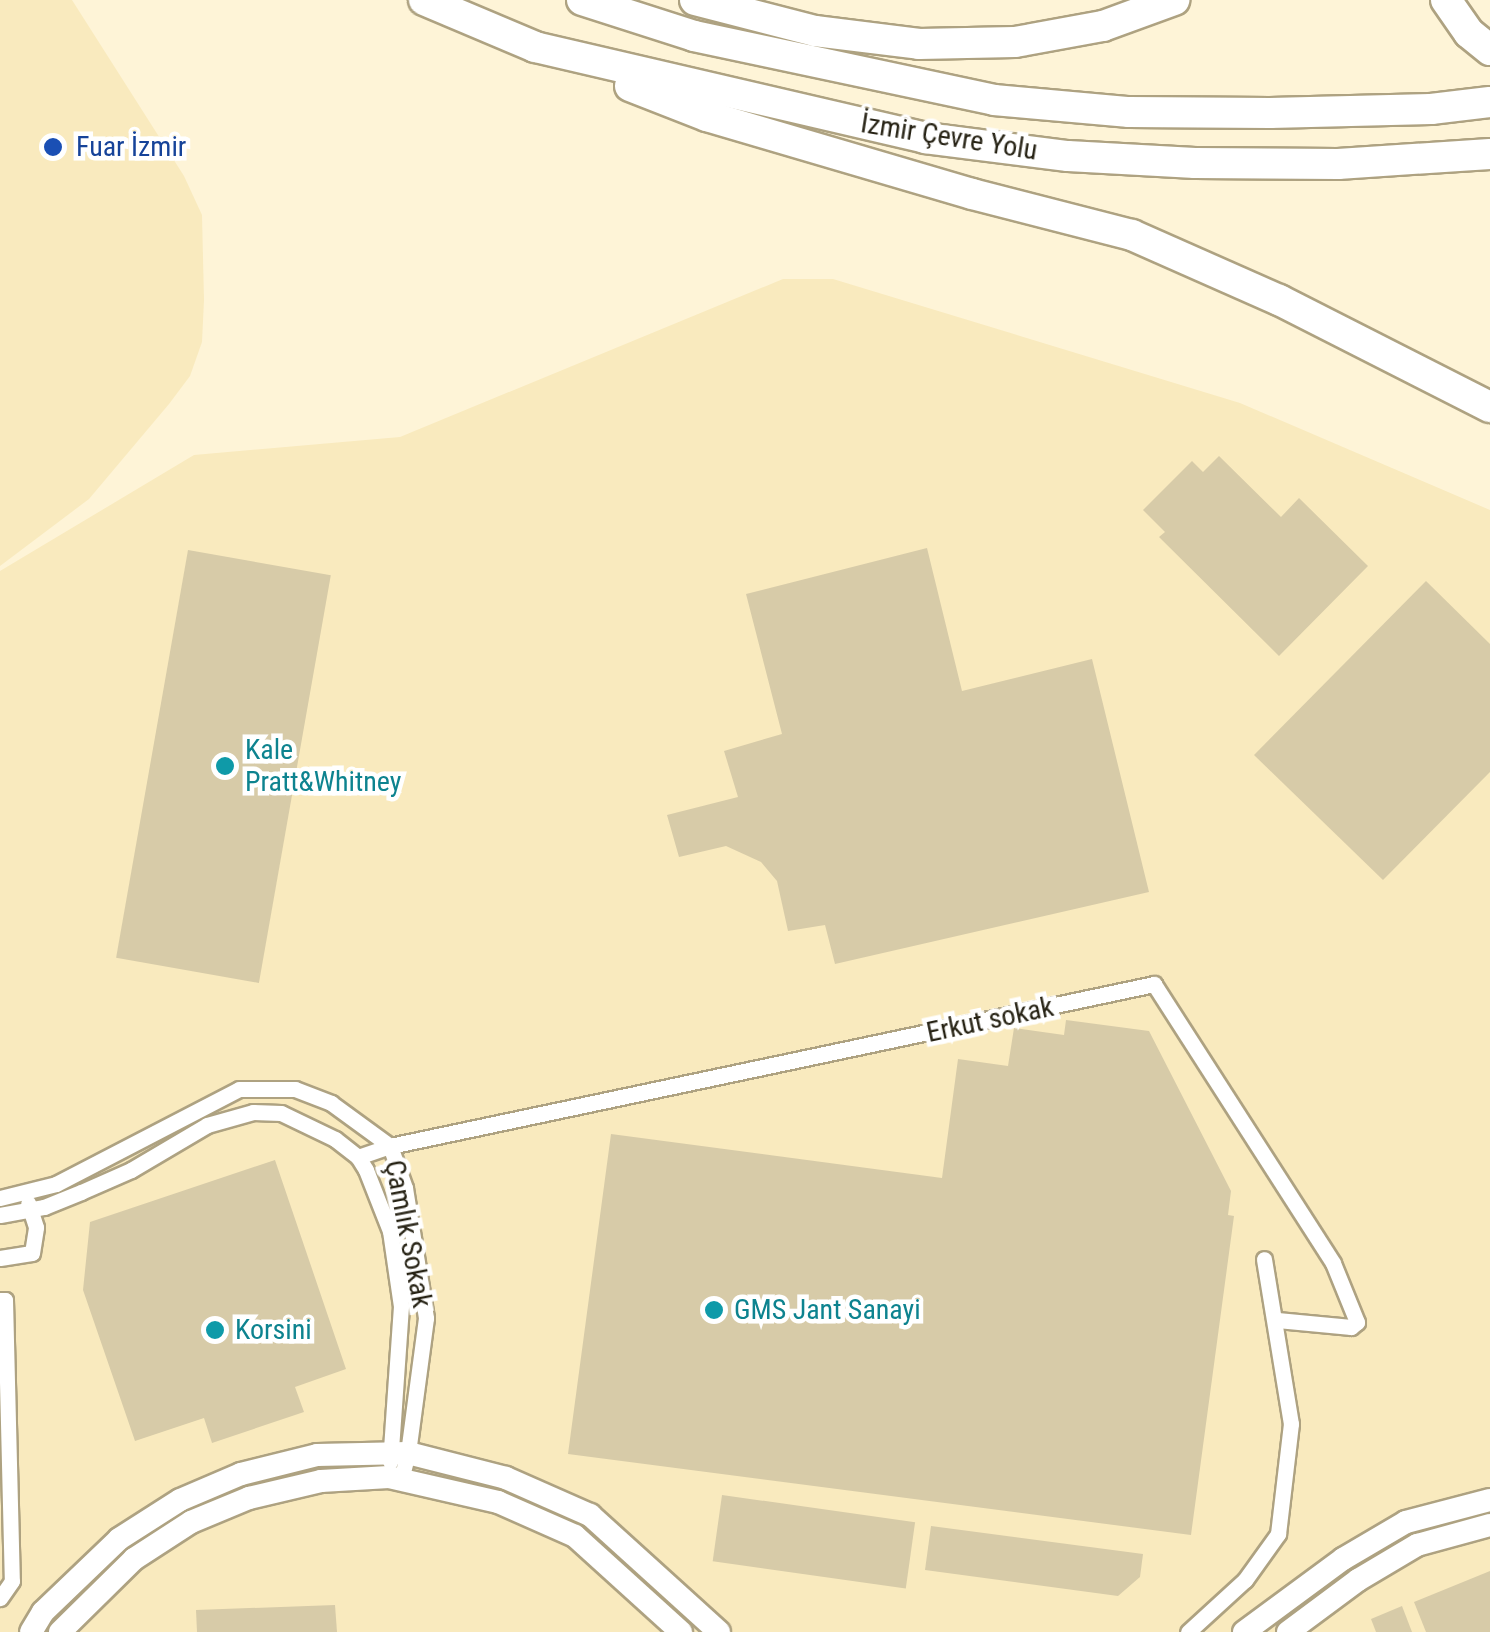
<!DOCTYPE html>
<html>
<head>
<meta charset="utf-8">
<style>
	body { margin:0 }
	#map { position:relative; width:1490px; height:1632px; overflow:hidden; background:#fef4d7; font-family:"Roboto Condensed",sans-serif }
	div>[style] { position:absolute }
	[style*='--x'] { left:calc(var(--x)*1px); top:calc(var(--y)*1px); width:calc(var(--w)*1px); rotate:calc(var(--a)*1deg) }
	.built>* { inset:0; background:#f9eabe }
	.building>* { inset:0; background:#d7cba8; transform-origin:0 0 }
	.roads { filter:drop-shadow(2px 0 #aea281) drop-shadow(-2px 0 #aea281) drop-shadow(0 2px #aea281) drop-shadow(0 -2px #aea281) }
	.street>* { height:15px; margin:-7.5px; padding:0 7.5px; transform-origin:7.5px; border-radius:7.5px; background:#fff }
	.secondary>* { height:22px; margin:-11px; padding:0 11px; transform-origin:11px; border-radius:11px; background:#fff }
	.highway>* { height:30px; margin:-15px; padding:0 15px; transform-origin:15px; border-radius:15px; background:#fff }
	.dots>* { width:28px; height:28px; translate:-50% -50%; box-sizing:border-box; border:5px solid #fff; border-radius:50% }
	span { translate:-50% -50%; white-space:nowrap; text-align:center; line-height:1.15; -webkit-text-stroke:9px #fff; paint-order:stroke }
	.street-label { font-size:28px; color:#262214 }
	.transit-label { font-size:28px; color:#164399 }
	.left { translate:0 -50%; text-align:left }
	.culture-label { font-size:28px; color:#0d838f }
</style>
</head>
<body>
<div id="map">
	<div class="built">
		<div style="clip-path:polygon(0 0,72px 0,184px 176px,202px 215px,204px 300px,202px 342px,190px 376px,169px 404px,89px 499px,0 566px)"></div>
		<div style="clip-path:polygon(783px 279px,833px 279px,1240px 403px,1490px 510px,1490px 1632px,0 1632px,0 571px,194px 455px,400px 437px)"></div>
	</div>
	<div class="building">
		<div style="clip-path:polygon(1219px 456px,1281px 517px,1299px 498px,1368px 566px,1279px 656px,1159px 537px,1165px 532px,1143px 510px,1192px 461px,1203px 472px)"></div>
		<div style="clip-path:polygon(927px 548px,962px 691px,1092px 659px,1149px 892px,835px 964px,825px 925px,788px 931px,777px 881px,761px 862px,726px 846px,679px 857px,667px 815px,738px 797px,724px 751px,782px 734px,746px 594px)"></div>
		<div style="left:188px;top:550px;width:145px;height:414px;rotate:10deg"></div>
		<div style="clip-path:polygon(1426px 581px,1490px 644px,1490px 772px,1383px 880px,1254px 755px)"></div>
		<div style="clip-path:polygon(1066px 1020px,1149px 1031px,1231px 1191px,1228px 1215px,1234px 1216px,1191px 1535px,568px 1454px,611px 1134px,942px 1178px,958px 1059px,1008px 1066px,1014px 1028px,1064px 1035px)"></div>
		<div style="clip-path:polygon(275px 1160px,346px 1369px,295px 1387px,304px 1412px,212px 1443px,204px 1418px,135px 1441px,83px 1290px,90px 1222px)"></div>
		<div style="left:722px;top:1495px;width:195px;height:67px;rotate:8deg"></div>
		<div style="clip-path:polygon(931px 1526px,1143px 1554px,1140px 1577px,1118px 1596px,925px 1570px)"></div>
		<div style="clip-path:polygon(1490px 1571px,1490px 1632px,1426px 1632px,1414px 1602px)"></div>
		<div style="clip-path:polygon(335px 1605px,337px 1632px,197px 1632px,196px 1610px)"></div>
		<div style="clip-path:polygon(1402px 1606px,1412px 1632px,1376px 1632px,1371px 1619px)"></div>
	</div>
	<div class="roads">
		<div class="street">
			<div style="--x:358;--y:1157;--w:34;--a:-19"></div>
			<div style="--x:390;--y:1146;--w:781;--a:-11.97"></div>
			<div style="--x:1154;--y:984;--w:331;--a:57.3"></div>
			<div style="--x:1333;--y:1263;--w:64;--a:67.9"></div>
			<div style="--x:1357;--y:1322;--w:8;--a:140"></div>
			<div style="--x:1351;--y:1327;--w:74;--a:-174.6"></div>
			<div style="--x:0;--y:1198;--w:58;--a:-14"></div>
			<div style="--x:56;--y:1184;--w:206;--a:-27.4"></div>
			<div style="--x:239;--y:1089;--w:56;--a:0"></div>
			<div style="--x:295;--y:1089;--w:39;--a:21"></div>
			<div style="--x:331;--y:1103;--w:73;--a:36.1"></div>
			<div style="--x:390;--y:1146;--w:45;--a:70.3"></div>
			<div style="--x:405;--y:1188;--w:132;--a:80.8"></div>
			<div style="--x:426;--y:1318;--w:136;--a:97.6"></div>
			<div style="--x:408;--y:1453;--w:28;--a:105"></div>
			<div style="--x:0;--y:1215;--w:45;--a:-10.3"></div>
			<div style="--x:44;--y:1207;--w:40;--a:-22"></div>
			<div style="--x:81;--y:1192;--w:55;--a:-23.7"></div>
			<div style="--x:131;--y:1170;--w:88;--a:-30.6"></div>
			<div style="--x:207;--y:1125;--w:48;--a:-15.8"></div>
			<div style="--x:253;--y:1112;--w:28;--a:2"></div>
			<div style="--x:281;--y:1113;--w:60;--a:25.7"></div>
			<div style="--x:335;--y:1139;--w:29;--a:38"></div>
			<div style="--x:358;--y:1157;--w:15;--a:58"></div>
			<div style="--x:366;--y:1170;--w:66;--a:68.5"></div>
			<div style="--x:390;--y:1231;--w:76;--a:81.7"></div>
			<div style="--x:401;--y:1306;--w:156;--a:94"></div>
			<div style="--x:0;--y:1258;--w:32;--a:-9"></div>
			<div style="--x:32;--y:1253;--w:26;--a:-81"></div>
			<div style="--x:36;--y:1227;--w:25;--a:-108"></div>
			<div style="--x:0;--y:1300;--w:5;--a:0"></div>
			<div style="--x:5;--y:1300;--w:281;--a:88.6"></div>
			<div style="--x:12;--y:1581;--w:21;--a:125"></div>
			<div style="--x:1188;--y:1632;--w:77;--a:-42.4"></div>
			<div style="--x:1245;--y:1580;--w:57;--a:-54.3"></div>
			<div style="--x:1278;--y:1534;--w:111;--a:-83.3"></div>
			<div style="--x:1291;--y:1424;--w:167;--a:-99.3"></div>
		</div>
		<div class="secondary">
			<div style="--x:31;--y:1632;--w:23;--a:-59"></div>
			<div style="--x:43;--y:1612;--w:105;--a:-43.8"></div>
			<div style="--x:119;--y:1539;--w:72;--a:-32.6"></div>
			<div style="--x:180;--y:1500;--w:66;--a:-23.1"></div>
			<div style="--x:241;--y:1474;--w:78;--a:-14"></div>
			<div style="--x:317;--y:1455;--w:91;--a:-1.3"></div>
			<div style="--x:408;--y:1453;--w:101;--a:14.3"></div>
			<div style="--x:506;--y:1478;--w:92;--a:23.8"></div>
			<div style="--x:590;--y:1515;--w:174;--a:42.2"></div>
			<div style="--x:60;--y:1632;--w:104;--a:-44.6"></div>
			<div style="--x:134;--y:1559;--w:68;--a:-33"></div>
			<div style="--x:191;--y:1522;--w:63;--a:-22.5"></div>
			<div style="--x:249;--y:1498;--w:74;--a:-13.3"></div>
			<div style="--x:321;--y:1481;--w:68;--a:-3.4"></div>
			<div style="--x:389;--y:1477;--w:112;--a:12.9"></div>
			<div style="--x:498;--y:1502;--w:84;--a:23.8"></div>
			<div style="--x:575;--y:1536;--w:143;--a:42.2"></div>
			<div style="--x:1244;--y:1632;--w:123;--a:-36.4"></div>
			<div style="--x:1343;--y:1559;--w:73;--a:-30.4"></div>
			<div style="--x:1406;--y:1522;--w:87;--a:-14.7"></div>
			<div style="--x:1288;--y:1632;--w:87;--a:-36.6"></div>
			<div style="--x:1358;--y:1580;--w:69;--a:-30.7"></div>
			<div style="--x:1417;--y:1545;--w:76;--a:-15.3"></div>
		</div>
		<div class="highway">
			<div style="--x:424;--y:0;--w:121;--a:22.9"></div>
			<div style="--x:535;--y:47;--w:400;--a:13.1"></div>
			<div style="--x:925;--y:138;--w:144;--a:7.2"></div>
			<div style="--x:1068;--y:156;--w:127;--a:3.2"></div>
			<div style="--x:1195;--y:163;--w:143;--a:0.4"></div>
			<div style="--x:1338;--y:164;--w:152;--a:-3.8"></div>
			<div style="--x:582;--y:0;--w:118;--a:17.8"></div>
			<div style="--x:694;--y:36;--w:307;--a:12"></div>
			<div style="--x:994;--y:100;--w:136;--a:5.1"></div>
			<div style="--x:1129;--y:112;--w:141;--a:0.4"></div>
			<div style="--x:1270;--y:113;--w:161;--a:-1.4"></div>
			<div style="--x:1431;--y:109;--w:59;--a:-6.8"></div>
			<div style="--x:695;--y:0;--w:124;--a:14.5"></div>
			<div style="--x:815;--y:31;--w:105;--a:7.1"></div>
			<div style="--x:919;--y:44;--w:96;--a:-1.2"></div>
			<div style="--x:1015;--y:42;--w:89;--a:-10.3"></div>
			<div style="--x:1103;--y:26;--w:76;--a:-20.1"></div>
			<div style="--x:1446;--y:0;--w:40;--a:55.1"></div>
			<div style="--x:1469;--y:33;--w:27;--a:39"></div>
			<div style="--x:630;--y:86;--w:83;--a:21.3"></div>
			<div style="--x:707;--y:116;--w:276;--a:16.4"></div>
			<div style="--x:972;--y:194;--w:165;--a:14.4"></div>
			<div style="--x:1132;--y:235;--w:161;--a:23.9"></div>
			<div style="--x:1279;--y:300;--w:237;--a:26.9"></div>
		</div>
	</div>
	<div class="dots">
		<div style="left:53px;top:147px;background:#1a4fb4"></div>
		<div style="left:225px;top:766px;background:#0f9aa8"></div>
		<div style="left:714px;top:1310px;background:#0f9aa8"></div>
		<div style="left:215px;top:1330px;background:#0f9aa8"></div>
	</div>
	<div class="street-label">
		<span style="left:949px;top:137px;rotate:9deg">İzmir Çevre Yolu</span>
		<span style="left:990px;top:1020px;rotate:-12deg">Erkut sokak</span>
		<span style="left:408px;top:1234px;rotate:79deg">Çamlık Sokak</span>
	</div>
	<div class="transit-label">
		<span class="left" style="left:76px;top:147px">Fuar İzmir</span>
	</div>
	<div class="culture-label">
		<span class="left" style="left:245px;top:766px">Kale<br>Pratt&amp;Whitney</span>
		<span class="left" style="left:734px;top:1310px">GMS Jant Sanayi</span>
		<span class="left" style="left:235px;top:1330px">Korsini</span>
	</div>
</div>
</body>
</html>
